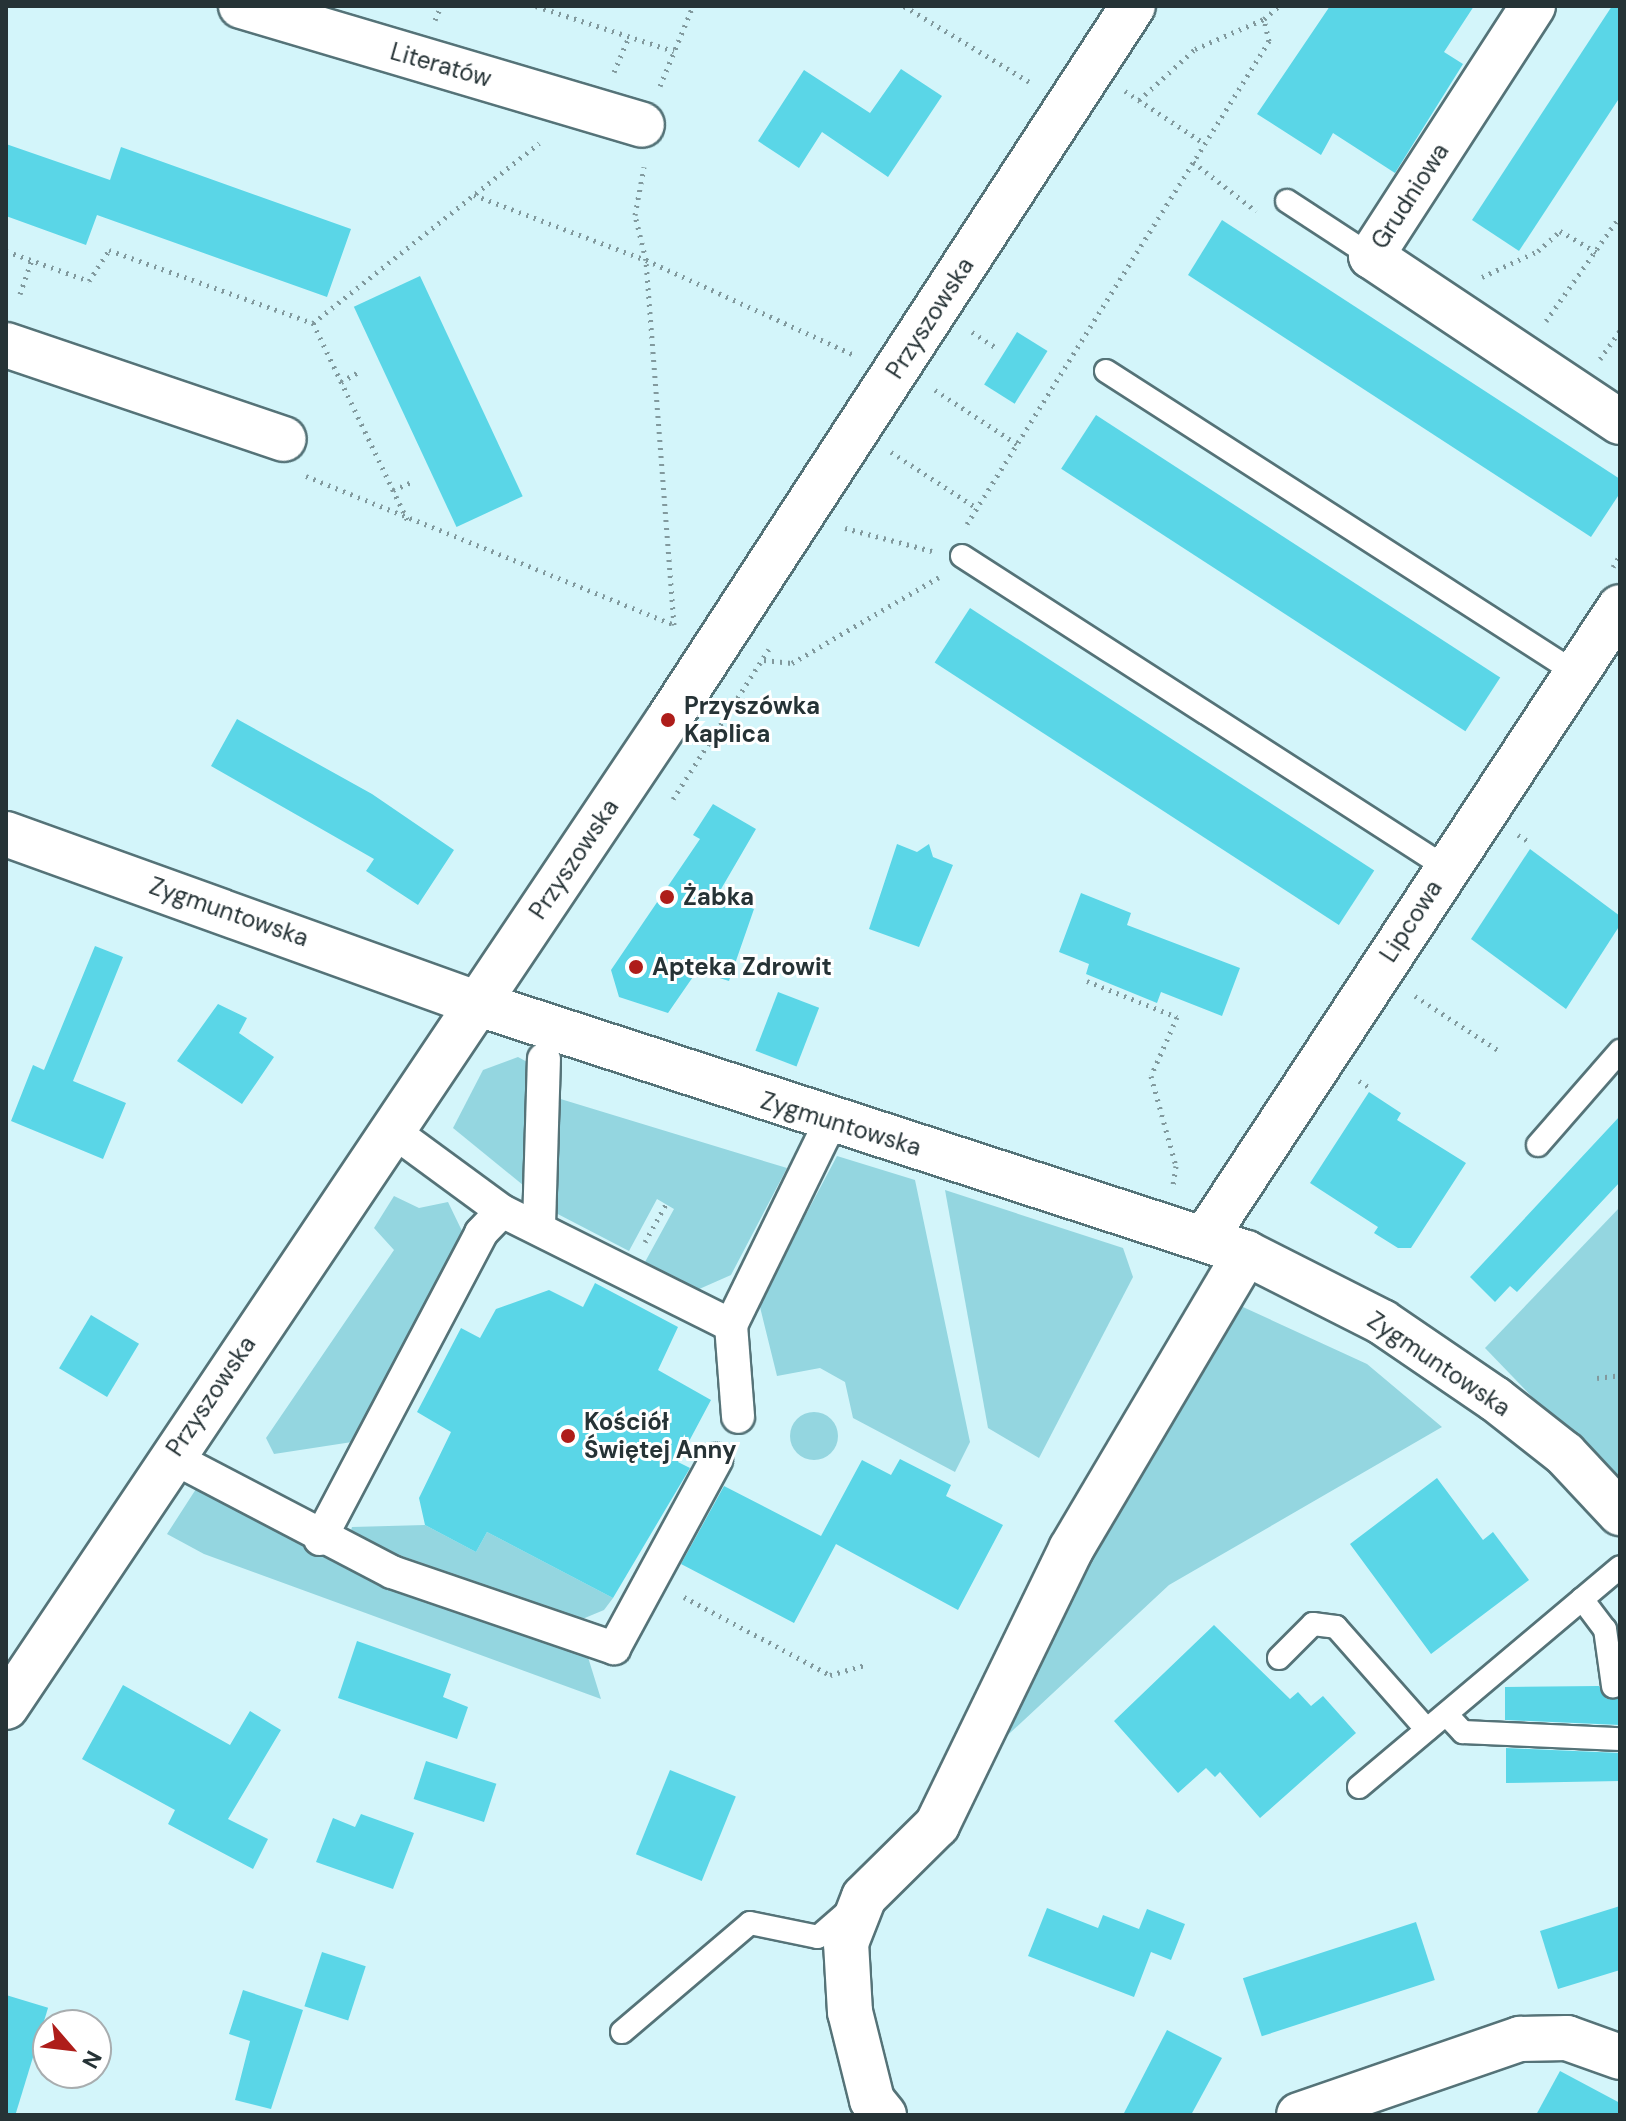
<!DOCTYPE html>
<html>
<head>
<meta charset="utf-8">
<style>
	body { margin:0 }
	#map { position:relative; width:1626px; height:2121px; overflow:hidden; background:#d3f5fa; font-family:"DM Sans",sans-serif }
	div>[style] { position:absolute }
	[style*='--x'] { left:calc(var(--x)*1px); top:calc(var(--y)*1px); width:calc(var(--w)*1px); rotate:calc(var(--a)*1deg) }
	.green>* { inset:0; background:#94d6e0 }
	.round { border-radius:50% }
	.building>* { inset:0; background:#5ad6e7; transform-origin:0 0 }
	.path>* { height:5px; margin-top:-2.5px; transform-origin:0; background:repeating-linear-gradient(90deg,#81999d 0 2px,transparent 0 8px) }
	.roads { filter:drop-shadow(2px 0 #557378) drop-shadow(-2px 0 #557378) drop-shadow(0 2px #557378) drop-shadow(0 -2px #557378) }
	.service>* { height:22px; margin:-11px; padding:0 11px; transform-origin:11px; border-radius:11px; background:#fff }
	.pedestrian>* { height:32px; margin:-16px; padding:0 16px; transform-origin:16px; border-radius:16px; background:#fff }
	.minor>* { height:44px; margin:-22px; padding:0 22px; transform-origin:22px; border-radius:22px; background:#fff }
	.tertiary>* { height:44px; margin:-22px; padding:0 22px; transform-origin:22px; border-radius:22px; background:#fff }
	.dots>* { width:22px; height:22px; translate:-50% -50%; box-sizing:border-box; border:4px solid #fff; border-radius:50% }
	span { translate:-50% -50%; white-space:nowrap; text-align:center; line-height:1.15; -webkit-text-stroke:6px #fff; paint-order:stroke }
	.street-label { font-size:24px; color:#263336 }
	.poi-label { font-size:24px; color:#263336; font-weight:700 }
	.left { translate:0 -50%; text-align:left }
	.frame { position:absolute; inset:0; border:8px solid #263336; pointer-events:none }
	.north { position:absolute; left:32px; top:2009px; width:80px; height:80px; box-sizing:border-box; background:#fff; border:2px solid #a8adaf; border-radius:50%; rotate:118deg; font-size:22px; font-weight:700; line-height:32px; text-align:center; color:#263336 }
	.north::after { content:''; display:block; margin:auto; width:28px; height:36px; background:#ae1d1a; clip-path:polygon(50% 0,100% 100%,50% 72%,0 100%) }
</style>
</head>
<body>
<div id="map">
	<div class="green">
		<div style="clip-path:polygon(518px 1057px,531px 1064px,529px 1190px,453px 1128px,483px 1070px)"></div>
		<div style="clip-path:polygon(554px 1097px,787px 1168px,731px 1275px,697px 1290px,645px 1262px,674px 1209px,657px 1199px,629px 1251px,550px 1210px)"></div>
		<div style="clip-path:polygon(837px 1156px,915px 1180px,970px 1442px,955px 1472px,853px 1418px,845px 1382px,820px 1368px,777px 1376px,759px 1303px)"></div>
		<div style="clip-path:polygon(945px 1190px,1123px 1248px,1133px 1277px,1039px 1458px,988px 1428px)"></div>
		<div style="clip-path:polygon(394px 1196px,419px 1208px,448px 1202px,463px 1233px,352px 1442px,274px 1454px,266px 1438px,394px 1250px,374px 1228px)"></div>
		<div style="clip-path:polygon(1620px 1207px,1620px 1488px,1485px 1348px)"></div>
		<div style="clip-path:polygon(1232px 1302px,1367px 1364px,1442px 1427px,1169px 1585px,981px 1760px,1073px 1575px)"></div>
		<div class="round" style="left:790px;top:1412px;width:48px;height:48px"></div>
		<div style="clip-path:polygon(196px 1489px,375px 1581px,587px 1654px,601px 1699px,204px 1554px,167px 1534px)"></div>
		<div style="clip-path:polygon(425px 1525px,476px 1552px,487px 1532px,613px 1598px,604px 1610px,580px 1620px,349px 1537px,352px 1527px)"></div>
	</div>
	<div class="building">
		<div style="clip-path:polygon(1330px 6px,1474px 6px,1444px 52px,1463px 64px,1395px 173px,1333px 133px,1321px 155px,1257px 114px)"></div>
		<div style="clip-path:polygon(1612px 6px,1620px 6px,1620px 97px,1519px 251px,1472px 220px)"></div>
		<div style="clip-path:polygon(901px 69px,942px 96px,888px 177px,822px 132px,799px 168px,758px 141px,804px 70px,870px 113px)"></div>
		<div style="clip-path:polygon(6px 144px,110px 180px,121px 147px,351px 229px,327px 297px,97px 215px,86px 245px,6px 216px)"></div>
		<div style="clip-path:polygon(1222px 220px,1620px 479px,1620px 493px,1591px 537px,1188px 275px)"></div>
		<div style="left:420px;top:276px;width:243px;height:73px;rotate:65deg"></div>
		<div style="left:1017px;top:332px;width:36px;height:62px;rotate:32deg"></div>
		<div style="left:1096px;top:415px;width:482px;height:64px;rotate:33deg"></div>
		<div style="left:970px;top:608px;width:482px;height:65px;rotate:33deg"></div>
		<div style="clip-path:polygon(237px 719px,372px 794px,454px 850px,418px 905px,366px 871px,374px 859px,211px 766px)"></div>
		<div style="clip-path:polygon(713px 804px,756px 829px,717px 896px,754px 909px,729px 981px,697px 971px,668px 1013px,619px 997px,611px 970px,700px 839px,693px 835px)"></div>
		<div style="clip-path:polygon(897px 844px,917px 852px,929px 844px,933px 857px,953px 865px,919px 947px,869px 929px)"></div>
		<div style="clip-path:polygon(1530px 849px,1620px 916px,1620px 925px,1566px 1009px,1471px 939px)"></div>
		<div style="clip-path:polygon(1081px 893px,1131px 913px,1127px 925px,1240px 968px,1222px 1016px,1161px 992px,1157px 1003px,1086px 974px,1089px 964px,1059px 952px)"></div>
		<div style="clip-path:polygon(95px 946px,123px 957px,73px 1081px,126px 1103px,103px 1159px,11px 1121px,33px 1065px,44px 1070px)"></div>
		<div style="left:778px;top:992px;width:44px;height:63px;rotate:21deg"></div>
		<div style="clip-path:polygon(218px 1004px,247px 1018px,239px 1033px,274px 1057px,242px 1104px,177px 1061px)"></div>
		<div style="clip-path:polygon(1369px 1092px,1401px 1113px,1397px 1120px,1466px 1163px,1411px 1248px,1398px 1248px,1374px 1233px,1378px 1227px,1310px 1183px)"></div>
		<div style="clip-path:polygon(1620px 1116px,1620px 1182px,1517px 1292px,1510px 1286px,1495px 1302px,1470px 1277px)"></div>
		<div style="clip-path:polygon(595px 1283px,678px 1327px,658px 1370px,711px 1400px,678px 1462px,690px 1468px,613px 1598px,487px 1532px,476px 1552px,425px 1525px,419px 1498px,451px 1432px,417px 1412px,461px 1328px,480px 1338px,496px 1309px,549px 1290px,583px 1307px)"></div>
		<div style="left:91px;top:1315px;width:56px;height:62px;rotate:31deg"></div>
		<div style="clip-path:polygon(900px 1459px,951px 1485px,946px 1496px,1003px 1525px,958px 1610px,836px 1544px,794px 1623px,681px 1564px,724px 1486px,821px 1536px,862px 1460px,891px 1475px)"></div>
		<div style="clip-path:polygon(1437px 1478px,1483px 1540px,1493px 1532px,1529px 1580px,1431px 1654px,1350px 1544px)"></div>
		<div style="clip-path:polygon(1214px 1625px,1290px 1699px,1298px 1692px,1311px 1706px,1323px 1696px,1356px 1733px,1260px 1818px,1220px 1772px,1215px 1777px,1206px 1768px,1178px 1793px,1114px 1721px)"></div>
		<div style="clip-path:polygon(357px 1641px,451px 1674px,443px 1697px,468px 1707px,457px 1739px,338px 1698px)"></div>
		<div style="clip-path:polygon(123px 1685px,230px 1745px,250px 1711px,281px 1730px,228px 1819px,268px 1839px,253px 1869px,168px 1824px,175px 1810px,82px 1759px)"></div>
		<div style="clip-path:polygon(1599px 1686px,1607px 1699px,1620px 1698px,1620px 1725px,1505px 1720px,1505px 1687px)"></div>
		<div style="clip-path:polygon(1506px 1748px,1620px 1753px,1620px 1781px,1506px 1783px)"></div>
		<div style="left:426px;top:1761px;width:74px;height:40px;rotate:18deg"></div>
		<div style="left:670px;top:1770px;width:71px;height:91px;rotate:22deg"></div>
		<div style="clip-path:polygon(361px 1814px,414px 1833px,393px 1889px,316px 1862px,333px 1818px,355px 1827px)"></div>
		<div style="clip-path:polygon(1620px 1906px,1620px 1970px,1558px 1989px,1540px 1931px)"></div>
		<div style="clip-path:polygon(1047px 1908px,1098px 1928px,1103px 1915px,1139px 1929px,1147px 1909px,1185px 1924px,1171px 1960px,1151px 1952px,1134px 1997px,1028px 1956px)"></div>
		<div style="left:1416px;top:1922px;width:61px;height:182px;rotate:72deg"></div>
		<div style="left:322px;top:1952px;width:46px;height:57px;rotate:18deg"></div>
		<div style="clip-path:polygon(243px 1990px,303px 2010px,271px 2109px,235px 2100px,250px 2041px,229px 2034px)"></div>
		<div style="left:6px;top:1995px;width:44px;height:120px;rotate:17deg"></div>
		<div style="clip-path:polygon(1167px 2030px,1222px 2058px,1191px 2115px,1123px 2115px)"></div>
		<div style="clip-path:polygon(1560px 2071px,1620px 2103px,1620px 2115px,1536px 2115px)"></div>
	</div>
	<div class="path">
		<div style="--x:536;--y:6;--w:145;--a:18.1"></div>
		<div style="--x:904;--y:6;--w:151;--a:31.2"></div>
		<div style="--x:435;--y:20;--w:15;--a:-67"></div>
		<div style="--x:614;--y:72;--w:39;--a:-67"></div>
		<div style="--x:660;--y:86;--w:87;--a:-67.6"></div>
		<div style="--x:1125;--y:91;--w:95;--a:33.4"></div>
		<div style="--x:1139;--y:100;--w:76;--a:-42.3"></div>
		<div style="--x:1195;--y:49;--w:75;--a:-23.5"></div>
		<div style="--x:1193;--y:162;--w:80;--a:37.9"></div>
		<div style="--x:474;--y:195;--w:184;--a:20.7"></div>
		<div style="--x:646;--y:260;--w:229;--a:24.5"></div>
		<div style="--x:6;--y:251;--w:88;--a:19.9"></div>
		<div style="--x:89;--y:281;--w:37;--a:-57"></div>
		<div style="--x:109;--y:250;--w:217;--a:19.7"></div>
		<div style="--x:313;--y:323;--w:220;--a:64.4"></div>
		<div style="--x:1482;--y:277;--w:62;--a:-24.9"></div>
		<div style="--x:1538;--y:251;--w:30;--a:-42"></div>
		<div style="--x:1560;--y:231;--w:42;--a:30.3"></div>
		<div style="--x:20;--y:294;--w:36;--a:-71"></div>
		<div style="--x:1546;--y:321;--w:128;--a:-54.8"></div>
		<div style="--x:313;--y:323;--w:289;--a:-38.5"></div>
		<div style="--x:972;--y:332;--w:30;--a:33"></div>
		<div style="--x:1600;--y:359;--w:35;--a:-55"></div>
		<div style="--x:341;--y:382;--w:22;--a:-30"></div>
		<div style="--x:935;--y:390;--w:98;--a:33.4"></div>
		<div style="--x:891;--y:452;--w:103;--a:33.1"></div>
		<div style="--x:306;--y:476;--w:397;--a:22"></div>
		<div style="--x:674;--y:625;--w:366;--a:-94.4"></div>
		<div style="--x:646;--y:260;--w:46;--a:-103.7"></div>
		<div style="--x:635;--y:215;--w:49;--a:-79.4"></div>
		<div style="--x:393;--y:490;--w:23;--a:-23"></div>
		<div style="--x:967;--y:524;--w:570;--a:-57.98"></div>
		<div style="--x:1269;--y:41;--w:23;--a:-103"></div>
		<div style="--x:1264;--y:19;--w:20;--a:-41"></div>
		<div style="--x:845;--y:528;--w:90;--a:14.8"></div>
		<div style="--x:1613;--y:567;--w:14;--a:-60"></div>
		<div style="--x:764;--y:660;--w:28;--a:6"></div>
		<div style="--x:792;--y:663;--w:170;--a:-30.3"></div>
		<div style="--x:673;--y:799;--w:178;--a:-57.4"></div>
		<div style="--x:1518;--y:835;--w:15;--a:32"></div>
		<div style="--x:1087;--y:981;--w:97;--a:21.8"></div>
		<div style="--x:1177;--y:1017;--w:64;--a:113.8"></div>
		<div style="--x:1151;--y:1076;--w:93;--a:74.5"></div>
		<div style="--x:1176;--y:1166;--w:20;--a:99"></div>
		<div style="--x:1415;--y:996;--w:103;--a:33.1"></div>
		<div style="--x:1359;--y:1081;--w:13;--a:32"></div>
		<div style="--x:645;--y:1242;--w:43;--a:-61.1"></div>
		<div style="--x:1597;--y:1378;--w:23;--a:-7"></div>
		<div style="--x:684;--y:1597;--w:166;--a:28.1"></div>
		<div style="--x:830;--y:1675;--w:37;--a:-16"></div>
	</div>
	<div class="roads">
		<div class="service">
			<div style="--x:1287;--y:201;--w:100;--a:33.2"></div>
			<div style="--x:1106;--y:371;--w:559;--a:32.72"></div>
			<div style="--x:962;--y:556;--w:574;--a:32.78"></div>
			<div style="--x:1538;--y:1145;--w:125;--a:-48.9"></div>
			<div style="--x:1582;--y:1599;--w:38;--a:53"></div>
			<div style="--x:1605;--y:1629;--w:58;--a:82"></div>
			<div style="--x:1279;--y:1658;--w:48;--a:-45"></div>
			<div style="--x:1313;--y:1624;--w:23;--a:7"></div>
			<div style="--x:1336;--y:1627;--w:137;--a:48.5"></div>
			<div style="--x:1446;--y:1714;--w:25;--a:47"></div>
			<div style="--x:1463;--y:1732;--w:157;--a:2.6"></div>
			<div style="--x:1359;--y:1787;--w:341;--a:-40.1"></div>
			<div style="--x:622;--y:2032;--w:168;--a:-40.4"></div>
			<div style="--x:750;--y:1923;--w:69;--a:11.6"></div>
			<div style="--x:818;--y:1937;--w:40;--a:-41"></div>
		</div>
		<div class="pedestrian">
			<div style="--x:389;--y:1128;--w:140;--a:36.3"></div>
			<div style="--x:539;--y:1226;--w:167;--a:-88.3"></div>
			<div style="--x:731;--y:1325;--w:227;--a:-63.9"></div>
			<div style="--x:170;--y:1456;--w:250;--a:27.6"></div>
			<div style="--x:392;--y:1572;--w:235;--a:18.9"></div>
			<div style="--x:614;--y:1648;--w:214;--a:-61.5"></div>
			<div style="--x:320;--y:1539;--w:346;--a:-62.2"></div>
			<div style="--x:481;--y:1233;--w:30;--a:-46"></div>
			<div style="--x:502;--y:1211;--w:256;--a:26.5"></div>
			<div style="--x:731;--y:1325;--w:92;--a:85.6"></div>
		</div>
		<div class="minor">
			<div style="--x:241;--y:6;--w:418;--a:16.5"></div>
			<div style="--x:1533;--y:6;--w:298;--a:122.9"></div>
			<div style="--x:1371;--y:256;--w:299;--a:33.7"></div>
			<div style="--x:6;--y:345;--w:293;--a:18.7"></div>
			<div style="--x:476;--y:1003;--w:810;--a:17.99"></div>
			<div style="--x:1246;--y:1253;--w:153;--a:26.9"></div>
			<div style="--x:1382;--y:1322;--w:137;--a:34.3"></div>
			<div style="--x:1495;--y:1399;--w:89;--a:38.2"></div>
			<div style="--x:1565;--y:1454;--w:81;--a:47"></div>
			<div style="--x:1205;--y:1238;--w:755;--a:-56.67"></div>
			<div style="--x:884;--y:2115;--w:19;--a:-129"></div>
			<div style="--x:872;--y:2100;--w:91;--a:-104"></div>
			<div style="--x:850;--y:2012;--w:69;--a:-93.3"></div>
			<div style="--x:846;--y:1943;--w:49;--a:-68.6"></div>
			<div style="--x:864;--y:1897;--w:103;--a:-44.6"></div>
			<div style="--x:937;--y:1825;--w:307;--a:-64.1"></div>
			<div style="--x:1071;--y:1549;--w:344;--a:-59.4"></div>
			<div style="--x:1299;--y:2115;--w:234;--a:-19"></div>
			<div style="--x:1520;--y:2039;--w:47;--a:-1.2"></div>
			<div style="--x:1567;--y:2038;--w:56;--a:19.7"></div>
		</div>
		<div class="tertiary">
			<div style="--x:6;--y:834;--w:499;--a:19.8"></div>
			<div style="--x:6;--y:1707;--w:1188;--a:-56.15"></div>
			<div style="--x:668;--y:720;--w:852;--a:-56.93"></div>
		</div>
	</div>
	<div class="dots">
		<div style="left:668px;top:720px;background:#ae1d1a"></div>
		<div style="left:667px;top:897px;background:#ae1d1a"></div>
		<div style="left:636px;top:967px;background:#ae1d1a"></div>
		<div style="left:568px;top:1436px;background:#ae1d1a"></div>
	</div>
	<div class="street-label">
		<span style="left:441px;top:65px;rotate:16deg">Literatów</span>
		<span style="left:1410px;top:196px;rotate:-57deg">Grudniowa</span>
		<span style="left:930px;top:318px;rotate:-57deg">Przyszowska</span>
		<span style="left:574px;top:859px;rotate:-56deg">Przyszowska</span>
		<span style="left:229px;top:912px;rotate:19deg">Zygmuntowska</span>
		<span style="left:1411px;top:921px;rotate:-57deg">Lipcowa</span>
		<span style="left:841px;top:1124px;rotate:17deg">Zygmuntowska</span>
		<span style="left:1439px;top:1364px;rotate:34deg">Zygmuntowska</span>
		<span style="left:211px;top:1396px;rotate:-56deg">Przyszowska</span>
	</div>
	<div class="poi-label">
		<span class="left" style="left:684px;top:720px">Przyszówka<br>Kaplica</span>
		<span class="left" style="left:683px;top:897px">Żabka</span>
		<span class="left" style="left:652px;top:967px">Apteka Zdrowit</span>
		<span class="left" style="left:584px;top:1436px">Kościół<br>Świętej Anny</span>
	</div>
	<div class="frame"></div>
	<div class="north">N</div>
</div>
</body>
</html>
